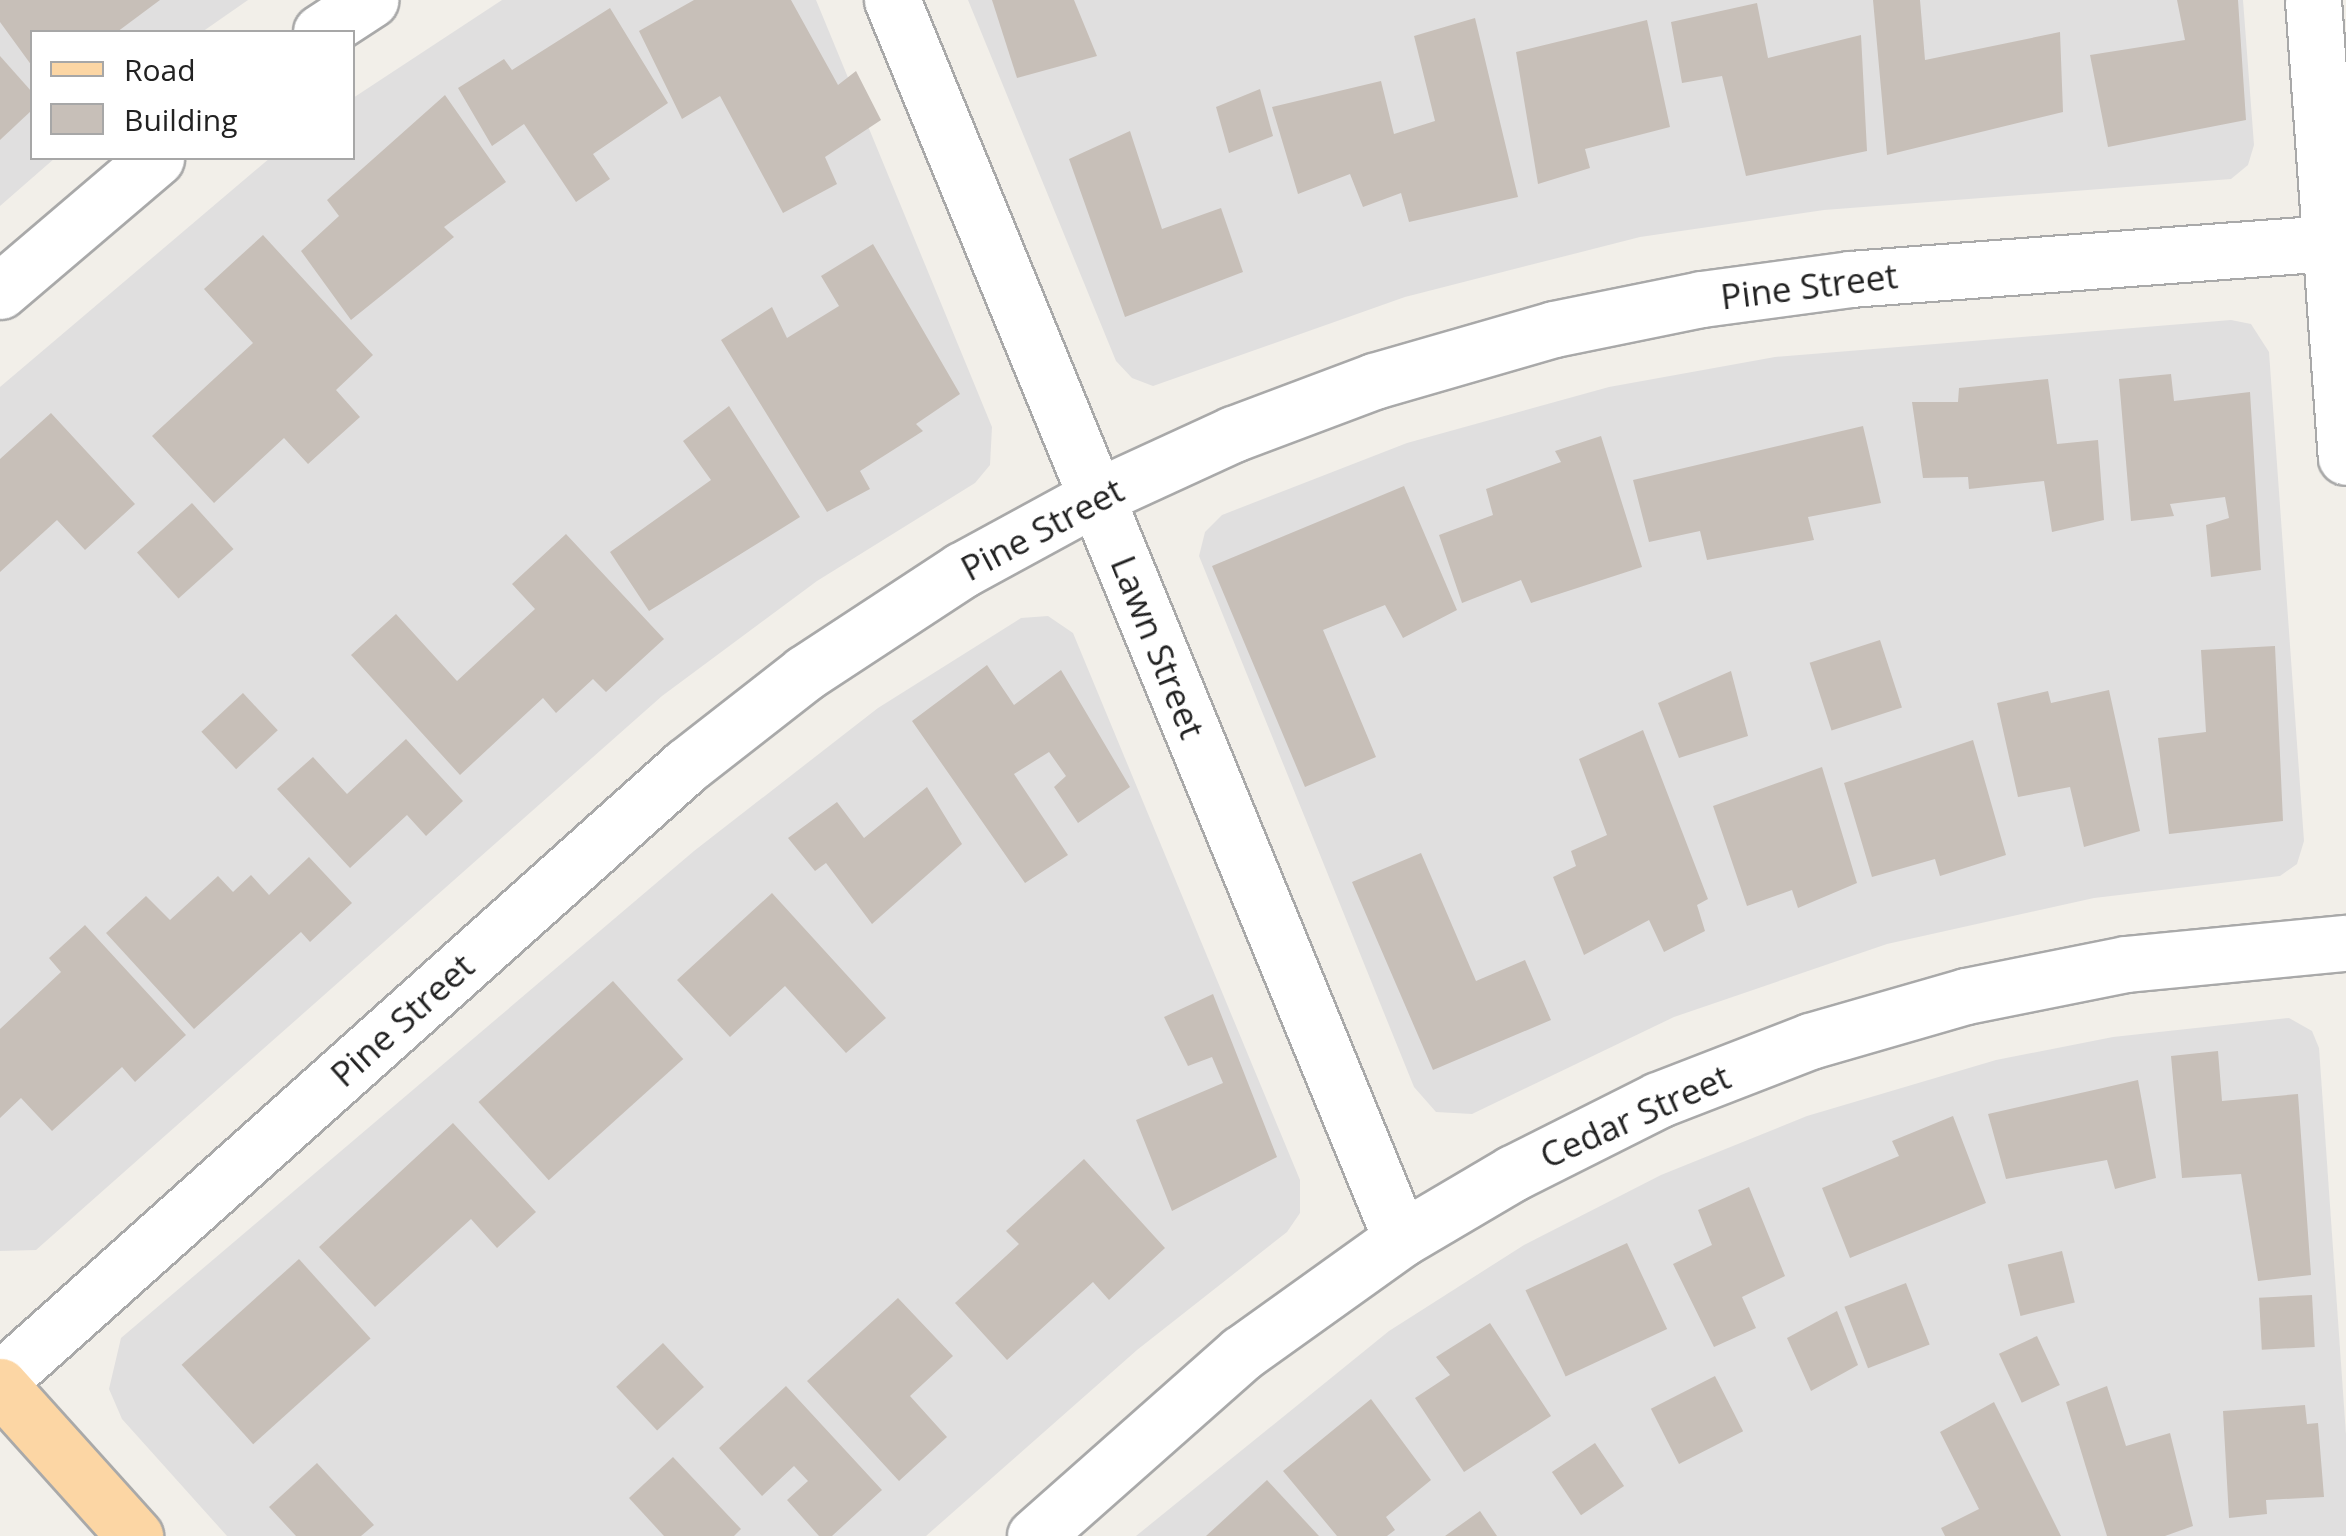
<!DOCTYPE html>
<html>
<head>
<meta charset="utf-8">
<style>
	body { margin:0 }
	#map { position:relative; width:2346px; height:1536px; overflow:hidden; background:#f2efe9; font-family:"Open Sans",sans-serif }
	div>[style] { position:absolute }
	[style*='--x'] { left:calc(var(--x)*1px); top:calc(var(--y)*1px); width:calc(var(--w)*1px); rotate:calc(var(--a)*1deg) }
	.residential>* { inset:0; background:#e0dfdf }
	.building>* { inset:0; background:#c7bfb8; transform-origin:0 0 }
	.roads { filter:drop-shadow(2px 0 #a9a9a9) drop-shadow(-2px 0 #a9a9a9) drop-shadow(0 2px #a9a9a9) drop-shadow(0 -2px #a9a9a9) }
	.minor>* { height:55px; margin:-27.5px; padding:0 27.5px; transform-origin:27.5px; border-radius:27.5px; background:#fff }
	.major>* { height:55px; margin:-27.5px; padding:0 27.5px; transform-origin:27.5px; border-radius:27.5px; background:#fcd6a4 }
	span { translate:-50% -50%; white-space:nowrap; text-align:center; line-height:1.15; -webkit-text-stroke:10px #fff; paint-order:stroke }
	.street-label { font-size:35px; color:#222 }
	.legend { position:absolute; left:30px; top:30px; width:325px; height:130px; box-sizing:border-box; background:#fff; border:2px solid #a7a7a7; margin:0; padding:12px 18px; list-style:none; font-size:30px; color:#222 }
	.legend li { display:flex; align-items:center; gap:20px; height:50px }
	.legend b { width:50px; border:2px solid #a7a7a7 }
</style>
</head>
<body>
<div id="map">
	<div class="residential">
		<div style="clip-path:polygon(0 0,248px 0,202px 32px,32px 32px,32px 158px,55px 158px,0 206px)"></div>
		<div style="clip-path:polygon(502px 0,816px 0,992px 427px,990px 465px,975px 483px,817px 581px,662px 696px,36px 1250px,0 1251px,0 387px,270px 158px,352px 158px,353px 98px)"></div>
		<div style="clip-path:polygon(968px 0,2243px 0,2254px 145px,2248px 165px,2231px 179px,1824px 210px,1640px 237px,1405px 297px,1153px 386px,1132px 378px,1116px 361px)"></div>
		<div style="clip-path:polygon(2231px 320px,2251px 324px,2269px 352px,2304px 841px,2297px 864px,2280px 876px,2094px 898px,1887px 944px,1674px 1017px,1472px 1114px,1436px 1112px,1414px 1087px,1199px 556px,1205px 532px,1222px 515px,1407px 443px,1609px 387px,1775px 357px)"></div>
		<div style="clip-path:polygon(1048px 616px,1073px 633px,1300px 1180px,1300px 1213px,1287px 1232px,1137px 1350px,926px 1536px,227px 1536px,122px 1419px,109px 1389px,121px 1338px,694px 851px,878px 708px,1021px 618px)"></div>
		<div style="clip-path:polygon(2289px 1018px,2312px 1031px,2319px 1048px,2346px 1435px,2346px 1536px,1136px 1536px,1389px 1331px,1524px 1245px,1661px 1175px,1807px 1116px,1996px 1060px,2113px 1037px)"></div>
	</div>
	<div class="building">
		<div style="clip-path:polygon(0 0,160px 0,117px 32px,32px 32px,32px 66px,0 22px)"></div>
		<div style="clip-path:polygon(694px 0,791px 0,838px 85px,856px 71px,881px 120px,825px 157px,837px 184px,783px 213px,720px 96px,682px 119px,639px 31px)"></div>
		<div style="clip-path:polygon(992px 0,1074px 0,1097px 56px,1017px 78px)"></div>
		<div style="clip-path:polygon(1873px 0,1920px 0,1925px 60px,2060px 32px,2063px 112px,1887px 155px)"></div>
		<div style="clip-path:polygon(2177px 0,2238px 0,2246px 120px,2108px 147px,2090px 55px,2185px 40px)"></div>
		<div style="clip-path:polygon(1757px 3px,1768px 58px,1861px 35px,1867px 151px,1746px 176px,1722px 76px,1682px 83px,1671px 22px)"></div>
		<div style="clip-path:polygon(610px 8px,668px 103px,593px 154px,610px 179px,576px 202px,524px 124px,492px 146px,458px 88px,504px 59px,512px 70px)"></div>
		<div style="clip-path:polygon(1475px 18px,1518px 197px,1409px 222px,1401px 193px,1363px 207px,1350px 174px,1298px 194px,1272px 107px,1381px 81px,1394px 134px,1435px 121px,1414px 36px)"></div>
		<div style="clip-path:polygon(1647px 20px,1670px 127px,1585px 149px,1590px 168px,1538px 184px,1516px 52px)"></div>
		<div style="clip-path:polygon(0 56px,32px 92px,32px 110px,0 140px)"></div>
		<div style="clip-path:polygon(1260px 89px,1273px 136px,1229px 153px,1216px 107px)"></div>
		<div style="clip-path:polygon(445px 95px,506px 182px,444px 227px,454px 237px,351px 320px,301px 251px,339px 216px,327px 200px)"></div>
		<div style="clip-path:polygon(1130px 131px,1162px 229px,1221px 208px,1243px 272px,1125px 317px,1069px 159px)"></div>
		<div style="clip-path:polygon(263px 235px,373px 355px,336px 390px,360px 417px,308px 464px,284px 438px,214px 503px,152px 436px,253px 343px,204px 289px)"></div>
		<div style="clip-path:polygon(873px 244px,960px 394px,916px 424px,923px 431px,860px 471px,870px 489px,827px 512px,721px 340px,772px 307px,787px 338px,839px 306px,821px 276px)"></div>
		<div style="clip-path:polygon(2171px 374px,2174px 401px,2250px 392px,2261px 570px,2211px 577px,2206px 525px,2229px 518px,2225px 497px,2170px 504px,2174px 516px,2131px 521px,2119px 379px)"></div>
		<div style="clip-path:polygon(2048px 379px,2057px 444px,2098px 440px,2104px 520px,2052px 532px,2044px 481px,1969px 489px,1968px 477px,1923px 478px,1912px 402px,1958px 402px,1959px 388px)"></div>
		<div style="clip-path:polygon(729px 406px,800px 517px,649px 611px,610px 552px,711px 480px,683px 441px)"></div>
		<div style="clip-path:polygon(51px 413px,135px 504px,85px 550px,57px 520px,0 572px,0 459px)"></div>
		<div style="clip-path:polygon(1863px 426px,1881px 503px,1808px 517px,1814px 540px,1707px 560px,1700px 531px,1649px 542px,1633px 480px)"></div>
		<div style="clip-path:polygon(1601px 436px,1642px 567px,1531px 603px,1521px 580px,1462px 603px,1439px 535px,1493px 515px,1486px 489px,1561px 462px,1555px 451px)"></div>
		<div style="clip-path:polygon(1404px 486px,1457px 610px,1403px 638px,1385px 605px,1323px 630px,1376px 757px,1305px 787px,1212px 566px)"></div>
		<div style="left:192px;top:503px;width:62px;height:74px;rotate:48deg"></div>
		<div style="clip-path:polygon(566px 534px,664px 639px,606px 692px,593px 679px,556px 713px,543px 698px,460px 775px,351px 655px,396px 614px,457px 681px,535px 609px,512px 584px)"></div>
		<div style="left:1880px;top:640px;width:71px;height:74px;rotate:72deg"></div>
		<div style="clip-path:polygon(2275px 646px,2283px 821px,2169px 834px,2158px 738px,2206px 732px,2201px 650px)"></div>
		<div style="clip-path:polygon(987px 665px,1014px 705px,1061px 670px,1130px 787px,1078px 823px,1054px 787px,1066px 776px,1049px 752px,1014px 774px,1068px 855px,1025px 883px,912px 721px)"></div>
		<div style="clip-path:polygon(1731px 671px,1748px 736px,1679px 758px,1658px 703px)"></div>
		<div style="clip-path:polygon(2109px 690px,2140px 831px,2084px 847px,2070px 787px,2018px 797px,1997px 703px,2048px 691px,2051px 703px)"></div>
		<div style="left:243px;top:693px;width:51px;height:57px;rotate:47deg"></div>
		<div style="clip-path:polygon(1643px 730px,1708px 899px,1697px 905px,1705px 931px,1664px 952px,1649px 920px,1584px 955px,1553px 877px,1576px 866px,1571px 851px,1607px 835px,1579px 759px)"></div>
		<div style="clip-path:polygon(406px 739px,463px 801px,426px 836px,407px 815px,350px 868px,277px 789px,313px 757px,347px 794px)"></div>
		<div style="clip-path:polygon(1973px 740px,2006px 855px,1940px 876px,1935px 859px,1872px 877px,1844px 783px)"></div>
		<div style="clip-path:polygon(1822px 767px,1857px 883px,1798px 908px,1792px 890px,1747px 906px,1713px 806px)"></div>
		<div style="clip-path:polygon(927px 787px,962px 844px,872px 924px,826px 863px,815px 871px,788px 838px,837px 802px,864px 838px)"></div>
		<div style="clip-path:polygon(1421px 853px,1476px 981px,1525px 960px,1551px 1020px,1433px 1070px,1352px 882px)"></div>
		<div style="clip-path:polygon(309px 857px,352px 903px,310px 942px,301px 932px,194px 1029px,106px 933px,146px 896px,170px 920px,218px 876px,233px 892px,251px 875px,269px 895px)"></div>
		<div style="clip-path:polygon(772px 893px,886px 1018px,846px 1053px,785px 986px,730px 1037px,677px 980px)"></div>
		<div style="clip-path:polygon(85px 925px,186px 1035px,135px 1082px,122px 1067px,52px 1131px,21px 1098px,0 1118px,0 1029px,61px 972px,49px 958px)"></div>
		<div style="left:613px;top:981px;width:105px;height:181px;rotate:48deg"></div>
		<div style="clip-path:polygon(1213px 994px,1277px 1157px,1172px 1211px,1136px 1120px,1223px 1083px,1212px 1057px,1188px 1066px,1164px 1017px)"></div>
		<div style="clip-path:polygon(2218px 1051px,2222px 1101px,2298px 1094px,2311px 1275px,2258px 1281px,2241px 1174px,2182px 1178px,2171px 1056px)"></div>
		<div style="clip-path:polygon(2138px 1080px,2156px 1178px,2115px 1189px,2107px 1160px,2006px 1179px,1988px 1114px)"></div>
		<div style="clip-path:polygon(1953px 1116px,1986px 1203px,1850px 1258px,1822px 1188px,1899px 1156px,1892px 1141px)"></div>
		<div style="clip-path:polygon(453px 1123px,536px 1212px,497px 1248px,471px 1219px,375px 1307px,319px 1247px)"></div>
		<div style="clip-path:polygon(1084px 1159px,1165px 1248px,1109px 1300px,1093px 1282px,1007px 1360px,955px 1303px,1019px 1244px,1006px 1231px)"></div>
		<div style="clip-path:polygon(1749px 1187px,1785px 1276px,1742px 1297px,1756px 1328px,1714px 1347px,1673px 1264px,1712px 1245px,1698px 1210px)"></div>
		<div style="left:1627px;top:1243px;width:95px;height:112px;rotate:65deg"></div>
		<div style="left:2062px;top:1251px;width:53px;height:56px;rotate:76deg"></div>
		<div style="left:299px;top:1259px;width:107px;height:158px;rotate:48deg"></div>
		<div style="left:1906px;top:1283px;width:66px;height:66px;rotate:69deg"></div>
		<div style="left:2312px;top:1295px;width:52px;height:53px;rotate:87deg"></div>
		<div style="clip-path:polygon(898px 1298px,953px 1356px,910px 1396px,947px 1437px,899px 1481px,807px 1381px)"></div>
		<div style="clip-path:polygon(1837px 1311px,1858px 1365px,1811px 1391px,1787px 1338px)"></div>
		<div style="clip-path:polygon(1490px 1323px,1551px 1416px,1464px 1472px,1415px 1398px,1450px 1375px,1436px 1357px)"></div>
		<div style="left:2037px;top:1336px;width:54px;height:42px;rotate:65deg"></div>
		<div style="left:663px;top:1343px;width:60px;height:64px;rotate:47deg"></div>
		<div style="left:1715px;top:1376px;width:62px;height:72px;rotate:63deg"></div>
		<div style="clip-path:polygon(786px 1386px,882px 1490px,832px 1536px,819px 1536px,787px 1500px,808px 1481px,794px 1466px,762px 1496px,719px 1448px)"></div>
		<div style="clip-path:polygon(2107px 1386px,2126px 1446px,2170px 1433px,2193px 1526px,2165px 1536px,2107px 1536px,2066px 1402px)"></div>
		<div style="clip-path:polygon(1371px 1399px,1431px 1480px,1386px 1517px,1395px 1530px,1387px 1536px,1337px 1536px,1283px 1471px)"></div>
		<div style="clip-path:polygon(1994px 1402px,2061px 1536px,1945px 1536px,1941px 1528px,1979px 1509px,1940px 1432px)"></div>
		<div style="clip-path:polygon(2305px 1405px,2307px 1424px,2318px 1423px,2324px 1497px,2266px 1500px,2267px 1514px,2229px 1518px,2223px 1411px)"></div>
		<div style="left:1595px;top:1443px;width:52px;height:52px;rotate:56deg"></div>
		<div style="clip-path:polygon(673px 1457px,741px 1529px,734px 1536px,664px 1536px,629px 1498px)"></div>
		<div style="clip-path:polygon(317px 1463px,374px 1525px,361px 1536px,296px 1536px,269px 1507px)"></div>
		<div style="clip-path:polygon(1267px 1480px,1319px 1536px,1206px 1536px)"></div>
		<div style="clip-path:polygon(1480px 1511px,1497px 1536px,1445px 1536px)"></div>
	</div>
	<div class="roads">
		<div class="minor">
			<div style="--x:892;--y:0;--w:1339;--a:67.67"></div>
			<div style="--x:2313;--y:0;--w:458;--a:85.9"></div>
			<div style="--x:321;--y:32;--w:59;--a:-33.1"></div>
			<div style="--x:0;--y:291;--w:205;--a:-40.4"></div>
			<div style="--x:0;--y:1380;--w:921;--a:-41.83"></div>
			<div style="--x:686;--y:766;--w:151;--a:-38"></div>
			<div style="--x:805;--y:673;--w:188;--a:-33.3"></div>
			<div style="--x:962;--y:570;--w:153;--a:-28.6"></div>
			<div style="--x:1096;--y:497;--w:151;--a:-24.7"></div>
			<div style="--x:1233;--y:434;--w:151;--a:-20.6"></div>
			<div style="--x:1374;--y:381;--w:187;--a:-16.1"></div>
			<div style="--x:1554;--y:329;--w:150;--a:-11.5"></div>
			<div style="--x:1701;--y:299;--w:150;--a:-7.6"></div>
			<div style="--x:1850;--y:279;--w:497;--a:-4.3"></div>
			<div style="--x:1035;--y:1536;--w:276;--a:-41.5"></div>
			<div style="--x:1242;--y:1353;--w:196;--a:-35.6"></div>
			<div style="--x:1401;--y:1239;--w:130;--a:-30.5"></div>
			<div style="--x:1513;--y:1173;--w:162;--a:-26.7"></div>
			<div style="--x:1658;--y:1100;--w:163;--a:-21.2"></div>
			<div style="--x:1810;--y:1041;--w:162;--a:-16.1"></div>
			<div style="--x:1966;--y:996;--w:163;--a:-11.3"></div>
			<div style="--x:2126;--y:964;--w:221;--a:-5.5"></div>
		</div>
		<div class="major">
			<div style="--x:0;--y:1386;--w:202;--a:48"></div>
		</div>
	</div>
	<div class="street-label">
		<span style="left:1809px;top:286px;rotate:-7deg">Pine Street</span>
		<span style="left:1042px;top:529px;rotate:-28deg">Pine Street</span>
		<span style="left:1158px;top:647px;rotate:68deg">Lawn Street</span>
		<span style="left:402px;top:1020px;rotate:-42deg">Pine Street</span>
		<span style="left:1635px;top:1116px;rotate:-24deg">Cedar Street</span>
	</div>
	<ul class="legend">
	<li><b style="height:12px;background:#fcd6a4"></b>Road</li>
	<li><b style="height:28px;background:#c7bfb8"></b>Building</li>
	</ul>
</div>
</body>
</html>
